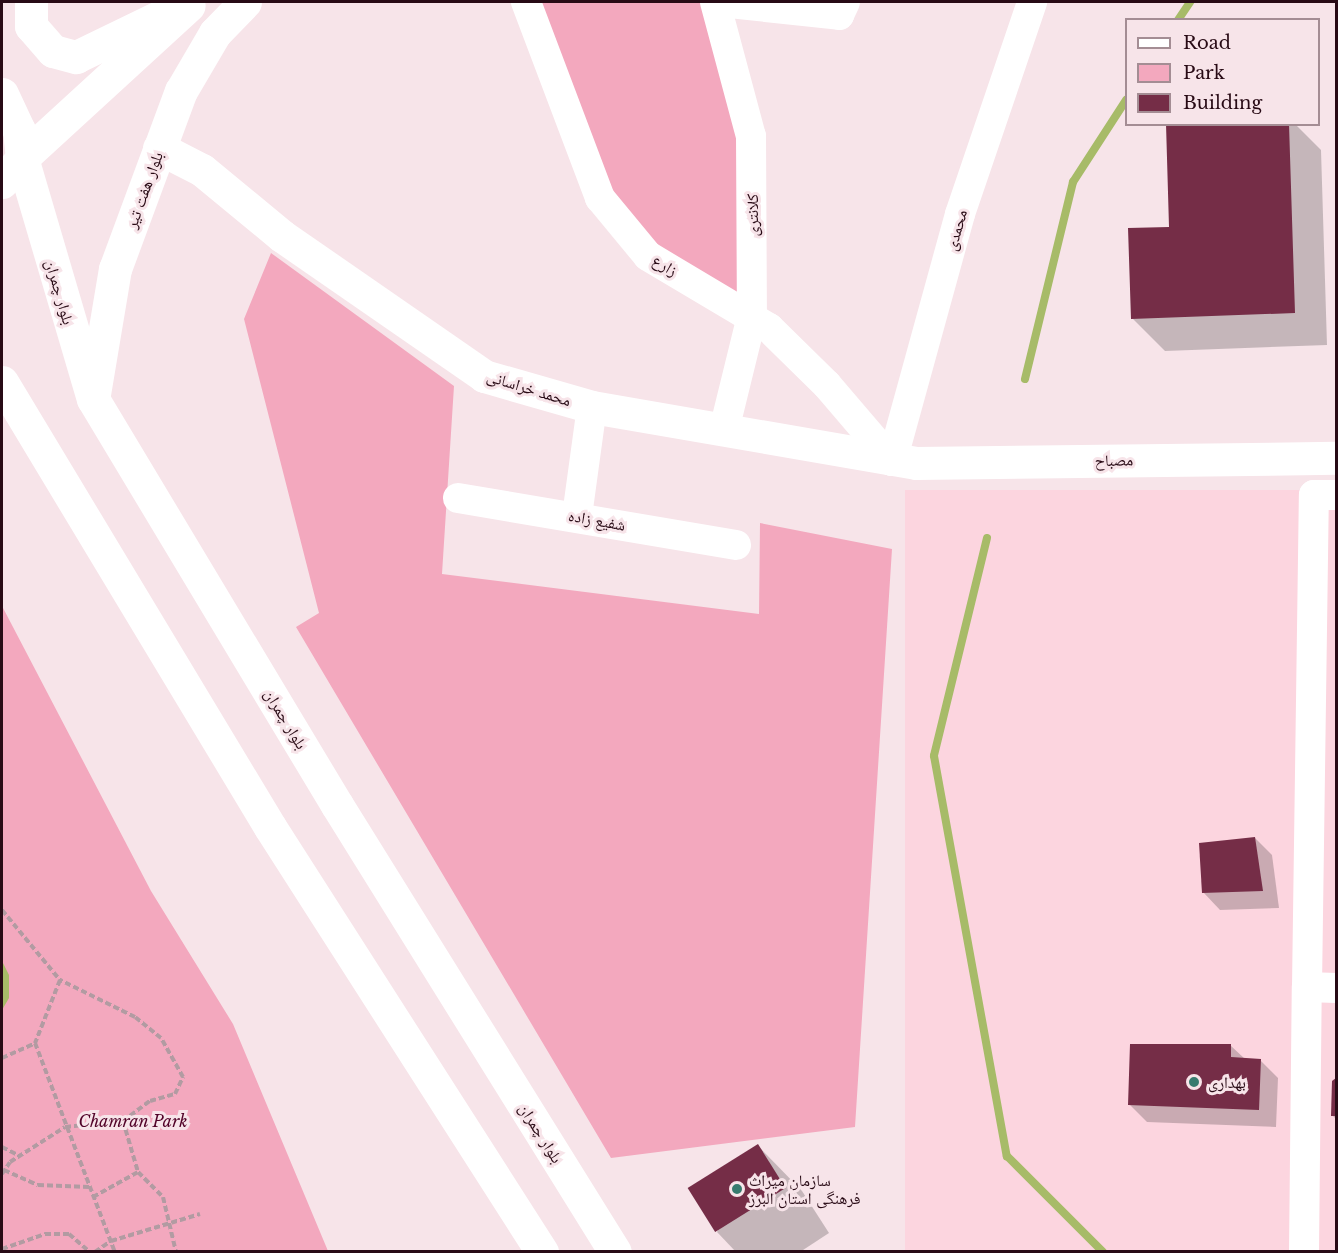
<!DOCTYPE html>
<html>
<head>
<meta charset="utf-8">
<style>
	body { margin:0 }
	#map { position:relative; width:1338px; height:1253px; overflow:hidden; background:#f7e4e9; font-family:"Libre Baskerville","Noto Naskh Arabic",serif }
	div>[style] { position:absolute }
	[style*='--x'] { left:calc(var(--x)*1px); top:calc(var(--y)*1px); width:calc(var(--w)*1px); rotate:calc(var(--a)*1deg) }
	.built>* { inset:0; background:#fcd5df; transform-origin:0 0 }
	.green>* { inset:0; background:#f3a8be }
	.water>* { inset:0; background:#a7bb68 }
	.shadow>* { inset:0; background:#0003 }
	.stream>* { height:8px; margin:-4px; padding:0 4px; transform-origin:4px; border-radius:4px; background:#a7bb68 }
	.building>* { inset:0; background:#752d47; transform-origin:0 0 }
	.path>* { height:4px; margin-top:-2px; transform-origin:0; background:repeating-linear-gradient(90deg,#b29ba2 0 6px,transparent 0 9px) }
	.street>* { height:30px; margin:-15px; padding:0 15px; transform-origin:15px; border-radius:15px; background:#fff }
	.secondary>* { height:33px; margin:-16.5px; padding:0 16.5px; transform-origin:16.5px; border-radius:16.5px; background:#fff }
	.primary>* { height:33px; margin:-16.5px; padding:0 16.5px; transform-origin:16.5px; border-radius:16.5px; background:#fff }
	.dots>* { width:16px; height:16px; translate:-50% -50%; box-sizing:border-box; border:3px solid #f7e4e9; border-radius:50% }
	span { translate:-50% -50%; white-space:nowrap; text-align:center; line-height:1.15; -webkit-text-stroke:6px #f7e4e9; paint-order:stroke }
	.street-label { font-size:16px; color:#280a15 }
	.poi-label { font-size:16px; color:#280a15 }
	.left { translate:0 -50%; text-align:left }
	.park-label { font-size:16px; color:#510228; font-style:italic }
	.frame { position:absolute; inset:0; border:3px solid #280a15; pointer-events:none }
	.legend { position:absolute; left:1125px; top:18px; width:195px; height:108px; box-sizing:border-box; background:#f7e4e9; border:2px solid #a48d94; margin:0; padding:8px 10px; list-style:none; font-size:18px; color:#280a15 }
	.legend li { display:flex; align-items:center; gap:12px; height:30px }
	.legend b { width:30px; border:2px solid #a48d94 }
</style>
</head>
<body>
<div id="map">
	<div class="built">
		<div style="left:1336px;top:490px;width:761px;height:431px;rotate:90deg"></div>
	</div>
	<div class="green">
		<div style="clip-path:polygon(526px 2px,705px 2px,751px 136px,752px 316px,648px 256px,600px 198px)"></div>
		<div style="clip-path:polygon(271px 253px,454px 386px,442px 574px,759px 614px,760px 523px,892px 549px,855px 1127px,611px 1158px,296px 627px,319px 613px,244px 319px)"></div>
		<div style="clip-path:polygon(2px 606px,151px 891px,233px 1024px,328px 1251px,2px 1251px)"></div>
	</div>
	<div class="water">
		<div style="clip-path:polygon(2px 961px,9px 975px,9px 998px,2px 1010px)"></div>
	</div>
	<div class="shadow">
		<div style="clip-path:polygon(1167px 124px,1295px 124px,1321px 150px,1327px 345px,1165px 351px,1133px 319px,1171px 228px)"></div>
		<div style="clip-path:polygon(1255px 838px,1272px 855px,1279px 908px,1220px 910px,1203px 892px)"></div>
		<div style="clip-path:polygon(1230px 1045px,1245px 1059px,1260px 1060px,1278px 1078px,1276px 1127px,1147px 1122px,1130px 1105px)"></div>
		<div style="clip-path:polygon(1336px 1080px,1336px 1119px,1332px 1115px)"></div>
		<div style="clip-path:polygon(758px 1146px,802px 1191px,829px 1233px,800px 1252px,736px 1252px,717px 1232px)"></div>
	</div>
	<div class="stream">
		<div style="--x:1178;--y:20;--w:22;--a:-56"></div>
		<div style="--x:1025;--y:379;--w:203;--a:-76.3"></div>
		<div style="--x:1073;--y:182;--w:98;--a:-57.1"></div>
		<div style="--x:987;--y:538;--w:224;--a:103.7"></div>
		<div style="--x:934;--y:756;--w:407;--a:79.7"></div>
		<div style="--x:1007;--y:1156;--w:136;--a:45"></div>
	</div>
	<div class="building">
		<div style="clip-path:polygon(1166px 124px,1289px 124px,1295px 313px,1131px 319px,1128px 228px,1169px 227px)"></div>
		<div style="clip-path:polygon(1255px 837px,1263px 891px,1202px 893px,1199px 843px)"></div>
		<div style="clip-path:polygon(1130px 1044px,1231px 1044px,1231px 1057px,1261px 1059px,1259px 1110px,1128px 1105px)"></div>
		<div style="clip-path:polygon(1336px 1078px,1336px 1116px,1331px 1116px,1332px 1081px)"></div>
		<div style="left:758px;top:1144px;width:52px;height:83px;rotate:58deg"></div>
	</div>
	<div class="path">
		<div style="--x:2;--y:910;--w:91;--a:50.4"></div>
		<div style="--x:60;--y:980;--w:68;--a:111.6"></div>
		<div style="--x:35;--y:1043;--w:224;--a:69.1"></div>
		<div style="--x:2;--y:1058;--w:36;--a:-24"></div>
		<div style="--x:123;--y:1121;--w:53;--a:73.6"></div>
		<div style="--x:138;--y:1172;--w:35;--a:45"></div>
		<div style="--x:163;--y:1197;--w:57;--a:76.7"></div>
		<div style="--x:2;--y:1147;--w:20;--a:27"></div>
		<div style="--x:4;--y:1170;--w:37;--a:24"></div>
		<div style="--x:38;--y:1185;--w:51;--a:2.2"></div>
		<div style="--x:2;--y:1174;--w:14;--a:-56"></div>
		<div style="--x:10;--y:1162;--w:65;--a:-32.5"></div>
		<div style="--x:65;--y:1127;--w:58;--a:-5.9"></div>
		<div style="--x:123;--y:1121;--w:34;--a:-37"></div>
		<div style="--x:150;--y:1101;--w:26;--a:-16"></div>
		<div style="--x:175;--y:1094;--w:19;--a:-65"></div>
		<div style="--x:183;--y:1077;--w:45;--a:-119.4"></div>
		<div style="--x:161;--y:1038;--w:33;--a:-141"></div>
		<div style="--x:135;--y:1017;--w:84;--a:-153.7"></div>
		<div style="--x:93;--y:1197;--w:51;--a:-29.1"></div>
		<div style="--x:2;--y:1249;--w:46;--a:-19.2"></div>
		<div style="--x:45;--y:1234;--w:24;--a:0"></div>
		<div style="--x:69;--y:1234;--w:28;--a:41"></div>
		<div style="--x:95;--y:1252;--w:19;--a:-35"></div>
		<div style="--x:111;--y:1241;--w:93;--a:-16.9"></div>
	</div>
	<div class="street">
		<div style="--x:526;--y:2;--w:210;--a:69.3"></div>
		<div style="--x:600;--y:198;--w:75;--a:50.4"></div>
		<div style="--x:648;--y:256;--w:141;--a:30.8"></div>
		<div style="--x:769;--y:328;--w:81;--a:44.5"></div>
		<div style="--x:827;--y:385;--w:100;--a:49.5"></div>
		<div style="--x:715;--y:2;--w:139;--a:75"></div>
		<div style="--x:751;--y:136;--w:180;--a:89.7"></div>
		<div style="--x:752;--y:316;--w:117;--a:103.8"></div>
		<div style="--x:720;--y:2;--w:120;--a:6.2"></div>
		<div style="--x:839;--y:15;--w:14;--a:-65"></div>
		<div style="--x:892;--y:461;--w:256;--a:-74.6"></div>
		<div style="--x:960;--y:214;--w:224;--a:-71.2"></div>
		<div style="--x:458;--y:498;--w:282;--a:9.6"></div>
		<div style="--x:577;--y:516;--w:110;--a:-82.2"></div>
		<div style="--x:1307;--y:987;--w:492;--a:-89.2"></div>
		<div style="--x:1314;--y:495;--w:22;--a:0"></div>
		<div style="--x:1304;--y:1252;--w:265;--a:-89.4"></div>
		<div style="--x:1307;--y:987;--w:29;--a:2"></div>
	</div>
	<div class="secondary">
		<div style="--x:159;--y:148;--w:48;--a:27.1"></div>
		<div style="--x:202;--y:170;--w:104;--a:39.5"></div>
		<div style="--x:282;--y:236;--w:246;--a:34.7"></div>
		<div style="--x:484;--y:376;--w:112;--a:16"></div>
		<div style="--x:592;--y:407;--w:329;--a:9.8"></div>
		<div style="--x:916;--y:463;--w:420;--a:-0.7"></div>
	</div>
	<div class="primary">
		<div style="--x:31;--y:2;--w:24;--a:90"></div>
		<div style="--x:31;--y:26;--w:33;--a:49"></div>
		<div style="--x:53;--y:51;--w:24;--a:15"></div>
		<div style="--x:76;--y:57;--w:99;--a:-25.8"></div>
		<div style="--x:2;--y:94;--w:40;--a:65"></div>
		<div style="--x:19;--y:130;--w:28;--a:84"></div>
		<div style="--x:22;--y:158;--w:251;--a:73.6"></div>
		<div style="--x:93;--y:399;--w:474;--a:59"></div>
		<div style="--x:337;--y:805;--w:526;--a:58.12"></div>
		<div style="--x:2;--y:182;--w:31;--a:-50"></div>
		<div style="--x:22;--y:158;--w:226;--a:-42.5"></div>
		<div style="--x:2;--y:382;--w:519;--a:58.94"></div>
		<div style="--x:270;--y:827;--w:505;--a:57.38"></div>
		<div style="--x:94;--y:394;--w:127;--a:-80.5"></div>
		<div style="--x:115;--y:269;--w:190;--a:-69.7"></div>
		<div style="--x:181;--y:91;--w:67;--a:-59.6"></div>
		<div style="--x:215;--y:33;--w:43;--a:-45.9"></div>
	</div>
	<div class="dots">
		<div style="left:1194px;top:1082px;background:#377b6f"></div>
		<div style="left:737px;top:1189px;background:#377b6f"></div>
	</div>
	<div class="street-label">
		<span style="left:144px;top:190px;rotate:-70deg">بلوار هفت تیر</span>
		<span style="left:752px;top:215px;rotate:-90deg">کلانتری</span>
		<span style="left:956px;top:230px;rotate:-74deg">محمدی</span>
		<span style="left:665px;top:265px;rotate:31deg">زارع</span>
		<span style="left:60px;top:292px;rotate:74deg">بلوار چمران</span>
		<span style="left:529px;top:388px;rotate:17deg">محمد خراسانی</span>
		<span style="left:1114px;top:460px;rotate:-1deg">مصباح</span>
		<span style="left:597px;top:520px;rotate:10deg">شفیع زاده</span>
		<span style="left:286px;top:719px;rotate:59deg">بلوار چمران</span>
		<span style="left:541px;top:1133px;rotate:58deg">بلوار چمران</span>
	</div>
	<div class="poi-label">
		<span class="left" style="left:1208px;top:1082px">بهداری</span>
		<span class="left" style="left:749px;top:1189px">سازمان میراث<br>فرهنگی استان البرز</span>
	</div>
	<div class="park-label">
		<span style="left:133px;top:1121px">Chamran Park</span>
	</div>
	<div class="frame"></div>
	<ul class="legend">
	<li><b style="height:8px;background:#fff"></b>Road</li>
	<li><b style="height:16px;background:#f3a8be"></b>Park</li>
	<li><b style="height:16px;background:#752d47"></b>Building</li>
	</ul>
</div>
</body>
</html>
